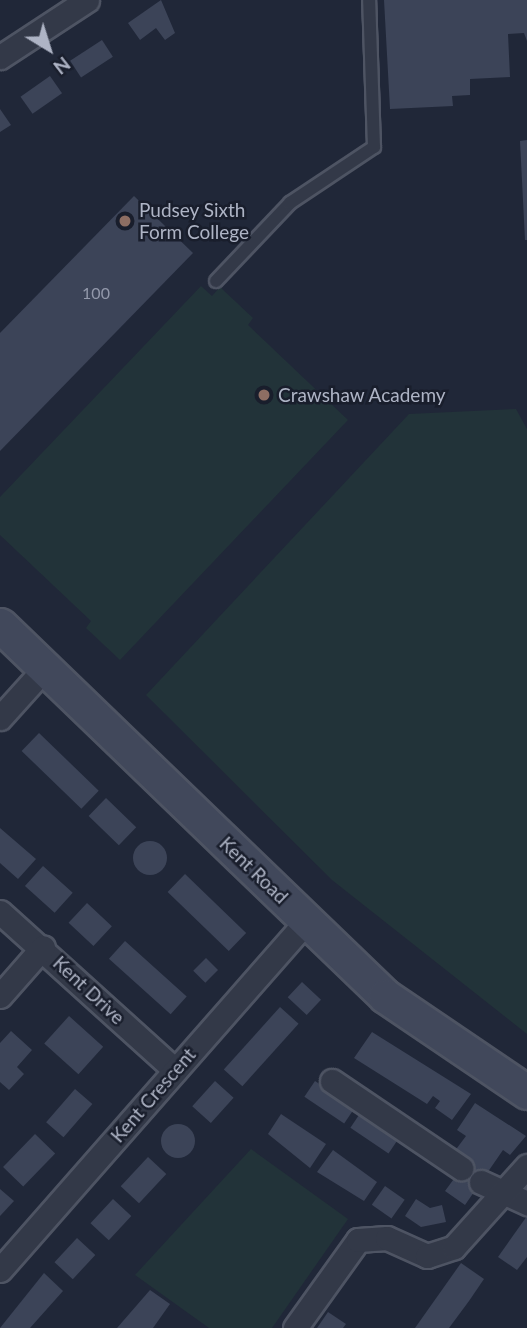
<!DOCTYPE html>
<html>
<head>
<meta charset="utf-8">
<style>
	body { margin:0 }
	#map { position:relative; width:527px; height:1328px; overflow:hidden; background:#202738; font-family:Lato,sans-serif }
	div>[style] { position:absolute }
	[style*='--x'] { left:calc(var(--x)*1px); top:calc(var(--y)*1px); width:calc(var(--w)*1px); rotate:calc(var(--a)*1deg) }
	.green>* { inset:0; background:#223339 }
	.building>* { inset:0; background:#3c4458; transform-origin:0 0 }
	.round { border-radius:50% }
	.roads { filter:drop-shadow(2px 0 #4e5463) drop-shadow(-2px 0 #4e5463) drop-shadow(0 2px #4e5463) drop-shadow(0 -2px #4e5463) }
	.lane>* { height:12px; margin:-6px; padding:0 6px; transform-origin:6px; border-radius:6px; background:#333948 }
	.street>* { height:23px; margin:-11.5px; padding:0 11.5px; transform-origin:11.5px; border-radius:11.5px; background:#333948 }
	.secondary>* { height:33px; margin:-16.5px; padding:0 16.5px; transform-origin:16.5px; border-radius:16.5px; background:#41485b }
	.dots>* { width:19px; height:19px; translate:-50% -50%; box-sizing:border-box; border:4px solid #191e2c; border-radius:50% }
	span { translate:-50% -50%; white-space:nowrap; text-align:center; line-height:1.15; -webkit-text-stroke:5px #191e2c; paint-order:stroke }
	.number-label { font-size:16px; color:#9298aa }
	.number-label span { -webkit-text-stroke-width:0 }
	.poi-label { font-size:19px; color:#aeb4c5 }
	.left { translate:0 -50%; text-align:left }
	.street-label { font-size:19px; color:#aeb4c5 }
	.north { position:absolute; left:14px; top:14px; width:70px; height:70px; -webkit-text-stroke:5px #191e2c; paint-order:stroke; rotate:142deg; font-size:19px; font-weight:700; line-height:28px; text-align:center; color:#aeb4c5 }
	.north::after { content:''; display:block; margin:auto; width:24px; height:32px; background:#aeb4c5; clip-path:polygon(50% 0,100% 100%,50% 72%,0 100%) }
</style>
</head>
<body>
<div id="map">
	<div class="green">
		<div style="clip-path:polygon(201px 286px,212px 296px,220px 287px,253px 318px,248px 325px,348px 420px,120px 660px,86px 628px,91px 621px,0 535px,0 497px)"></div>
		<div style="clip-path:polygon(516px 409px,527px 429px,527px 1034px,332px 880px,146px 695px,409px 414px)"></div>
		<div style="clip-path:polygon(251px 1149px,348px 1219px,272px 1328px,209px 1328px,135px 1275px)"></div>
	</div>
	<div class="building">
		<div style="clip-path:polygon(161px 0,175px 33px,165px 40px,156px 28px,140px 40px,128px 23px)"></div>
		<div style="clip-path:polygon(384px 0,527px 0,527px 41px,524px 33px,508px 34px,510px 77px,470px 79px,470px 95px,452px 96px,453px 106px,390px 109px)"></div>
		<div style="left:102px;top:40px;width:20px;height:38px;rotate:57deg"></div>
		<div style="left:50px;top:76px;width:21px;height:36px;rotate:55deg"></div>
		<div style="clip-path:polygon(0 109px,11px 125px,0 132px)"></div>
		<div style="clip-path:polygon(527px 140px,527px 240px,525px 240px,520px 141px)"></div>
		<div style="clip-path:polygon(134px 196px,193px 253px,0 451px,0 333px)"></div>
		<div style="left:39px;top:733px;width:83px;height:25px;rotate:44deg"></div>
		<div style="left:106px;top:798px;width:42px;height:25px;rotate:44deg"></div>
		<div style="clip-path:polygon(0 828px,36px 859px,18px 879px,0 863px)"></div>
		<div class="round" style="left:133px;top:841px;width:34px;height:34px"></div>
		<div style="left:43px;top:866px;width:40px;height:27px;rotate:42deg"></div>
		<div style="left:185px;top:874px;width:85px;height:25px;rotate:44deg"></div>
		<div style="left:87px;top:903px;width:34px;height:27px;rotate:43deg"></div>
		<div style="left:125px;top:941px;width:83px;height:24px;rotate:42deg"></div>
		<div style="left:206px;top:958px;width:17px;height:18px;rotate:45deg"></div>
		<div style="left:302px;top:982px;width:26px;height:21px;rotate:43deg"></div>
		<div style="left:280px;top:1007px;width:25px;height:84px;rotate:42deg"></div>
		<div style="left:69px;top:1016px;width:46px;height:37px;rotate:42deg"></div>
		<div style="clip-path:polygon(11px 1031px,32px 1050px,17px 1067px,24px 1074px,9px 1090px,0 1082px,0 1043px)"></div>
		<div style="clip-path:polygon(372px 1032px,471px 1094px,452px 1120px,435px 1108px,440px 1101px,433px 1096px,427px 1104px,354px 1058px)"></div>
		<div style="left:215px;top:1081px;width:25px;height:34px;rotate:42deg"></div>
		<div style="left:315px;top:1081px;width:48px;height:19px;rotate:34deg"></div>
		<div style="left:75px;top:1089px;width:23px;height:44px;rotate:41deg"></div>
		<div style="clip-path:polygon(475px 1103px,526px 1136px,510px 1155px,503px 1150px,465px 1205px,445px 1191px,467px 1161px,454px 1152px,466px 1136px,457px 1130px)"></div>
		<div style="left:361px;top:1112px;width:46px;height:19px;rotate:34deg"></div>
		<div style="clip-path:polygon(281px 1114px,326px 1144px,310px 1168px,268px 1134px)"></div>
		<div class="round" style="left:161px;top:1124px;width:34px;height:34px"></div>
		<div style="left:35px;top:1134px;width:28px;height:46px;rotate:44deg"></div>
		<div style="clip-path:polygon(333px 1150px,377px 1182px,364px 1201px,317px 1172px)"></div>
		<div style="left:148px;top:1157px;width:25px;height:40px;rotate:43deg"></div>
		<div style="left:385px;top:1186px;width:24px;height:23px;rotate:35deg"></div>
		<div style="clip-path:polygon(0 1189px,14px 1201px,0 1216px)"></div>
		<div style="left:113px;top:1199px;width:25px;height:33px;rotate:43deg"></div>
		<div style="clip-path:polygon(416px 1199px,430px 1208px,442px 1205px,446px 1222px,421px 1227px,405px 1216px)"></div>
		<div style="clip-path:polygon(527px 1216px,527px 1257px,517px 1270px,498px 1257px)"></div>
		<div style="left:77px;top:1238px;width:25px;height:33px;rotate:43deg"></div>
		<div style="clip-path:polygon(461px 1263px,484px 1279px,469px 1301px,449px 1328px,415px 1328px)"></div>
		<div style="clip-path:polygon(44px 1273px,63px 1291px,30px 1328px,0 1328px)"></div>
		<div style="clip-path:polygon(150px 1290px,170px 1304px,153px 1328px,117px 1328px)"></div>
		<div style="clip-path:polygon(328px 1312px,346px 1324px,343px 1328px,317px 1328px)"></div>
	</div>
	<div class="roads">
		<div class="lane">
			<div style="--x:216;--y:281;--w:108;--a:-46.5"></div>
			<div style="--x:290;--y:203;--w:101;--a:-33.7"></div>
			<div style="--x:374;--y:147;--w:147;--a:-91.9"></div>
		</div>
		<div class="street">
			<div style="--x:0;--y:57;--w:104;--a:-33.2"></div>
			<div style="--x:0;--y:718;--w:67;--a:-48"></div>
			<div style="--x:0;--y:912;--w:236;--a:42.1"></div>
			<div style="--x:0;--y:996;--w:65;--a:-48.7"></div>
			<div style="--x:332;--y:1081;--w:156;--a:34"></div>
			<div style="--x:481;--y:1182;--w:51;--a:24.5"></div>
			<div style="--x:0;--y:1270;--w:466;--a:-48.7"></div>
			<div style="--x:295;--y:1328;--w:108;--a:-54.4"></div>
			<div style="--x:358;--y:1240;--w:29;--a:-4"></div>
			<div style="--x:387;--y:1238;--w:44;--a:24.2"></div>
			<div style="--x:427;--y:1256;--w:28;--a:-18"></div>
			<div style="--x:454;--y:1247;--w:109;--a:-48"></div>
		</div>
		<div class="secondary">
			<div style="--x:0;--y:625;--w:535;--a:43.94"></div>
			<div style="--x:385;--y:996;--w:171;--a:34.1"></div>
		</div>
	</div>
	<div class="dots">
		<div style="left:125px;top:221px;background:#8d6e63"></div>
		<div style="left:264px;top:395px;background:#8d6e63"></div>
	</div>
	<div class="number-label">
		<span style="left:96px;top:293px">100</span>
	</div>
	<div class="poi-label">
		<span class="left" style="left:139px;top:221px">Pudsey Sixth<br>Form College</span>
		<span class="left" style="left:278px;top:395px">Crawshaw Academy</span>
	</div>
	<div class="street-label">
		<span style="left:254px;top:870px;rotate:44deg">Kent Road</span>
		<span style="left:89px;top:990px;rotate:43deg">Kent Drive</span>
		<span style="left:153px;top:1095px;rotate:-49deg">Kent Crescent</span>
	</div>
	<div class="north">N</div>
</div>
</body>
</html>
